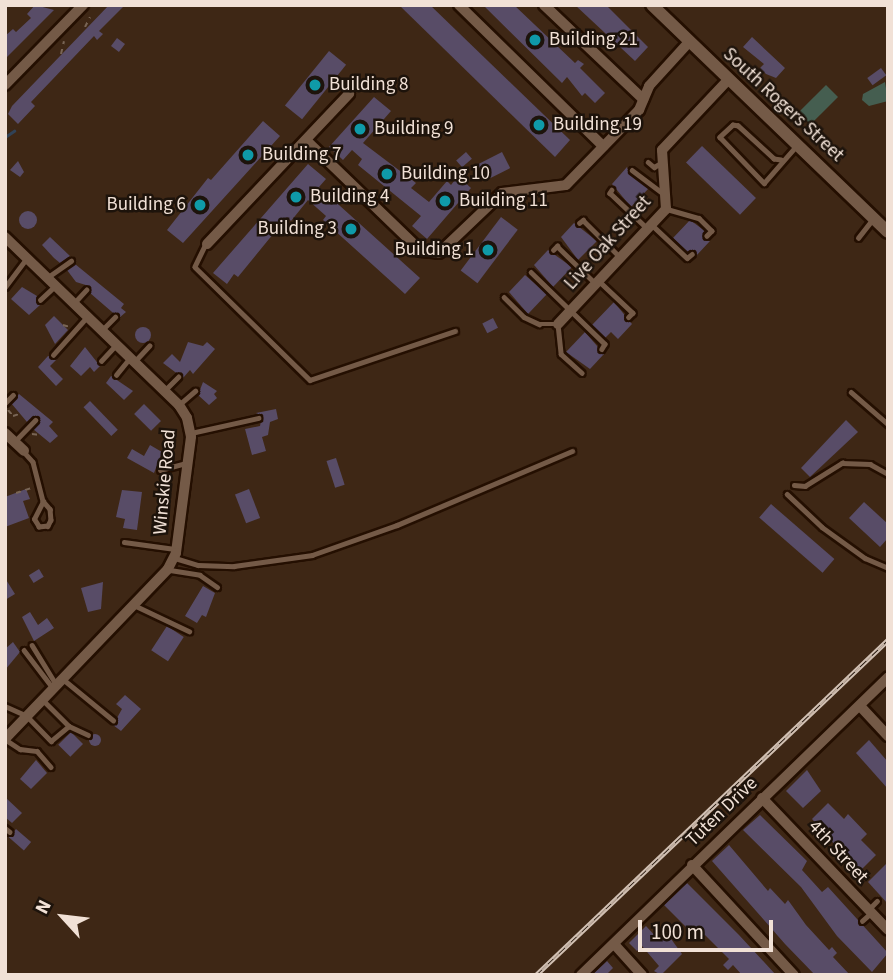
<!DOCTYPE html>
<html>
<head>
<meta charset="utf-8">
<style>
	body { margin:0 }
	#map { position:relative; width:893px; height:980px; overflow:hidden; background:#3e2715; font-family:"Source Sans 3",sans-serif }
	div>[style] { position:absolute }
	[style*='--x'] { left:calc(var(--x)*1px); top:calc(var(--y)*1px); width:calc(var(--w)*1px); rotate:calc(var(--a)*1deg) }
	.green>* { inset:0; background:#455e50; transform-origin:0 0 }
	.stream>* { height:2.5px; margin:-1.25px; padding:0 1.25px; transform-origin:1.25px; border-radius:1.25px; background:#314256 }
	.building>* { inset:0; background:#584c67; transform-origin:0 0 }
	.round { border-radius:50% }
	.path>* { height:2px; margin-top:-1px; transform-origin:0; background:repeating-linear-gradient(90deg,#796555 0 5px,transparent 0 10px) }
	.roads { filter:drop-shadow(2px 0 #240f01) drop-shadow(-2px 0 #240f01) drop-shadow(0 2px #240f01) drop-shadow(0 -2px #240f01) }
	.service>* { height:4.5px; margin:-2.25px; padding:0 2.25px; transform-origin:2.25px; border-radius:2.25px; background:#745a47 }
	.minor>* { height:10px; margin:-5px; padding:0 5px; transform-origin:5px; border-radius:5px; background:#745a47 }
	.tertiary>* { height:12px; margin:-6px; padding:0 6px; transform-origin:6px; border-radius:6px; background:#745a47 }
	.rail>* { height:5px; margin-top:-2.5px; transform-origin:0; background:repeating-linear-gradient(90deg,#1d130b 0 8px,#d1c0b3 0 16px); box-sizing:border-box; border-block:2px solid #d1c0b3 }
	.dots>* { width:19px; height:19px; translate:-50% -50%; box-sizing:border-box; border:4px solid #1d130b; border-radius:50% }
	span { translate:-50% -50%; white-space:nowrap; text-align:center; line-height:1.15; -webkit-text-stroke:5px #1d130b; paint-order:stroke }
	.poi-label { font-size:19px; color:#f1e1d6 }
	.left { translate:0 -50%; text-align:left }
	.right { translate:-100% -50%; text-align:right }
	.street-label { font-size:19px; color:#f1e1d6 }
	.frame { position:absolute; inset:0; border:7px solid #f1e1d6; pointer-events:none }
	.north { position:absolute; left:28px; top:882px; width:70px; height:70px; -webkit-text-stroke:5px #1d130b; paint-order:stroke; rotate:297deg; font-size:19px; font-weight:700; line-height:28px; text-align:center; color:#f1e1d6 }
	.north::after { content:''; display:block; margin:auto; width:24px; height:32px; background:#f1e1d6; clip-path:polygon(50% 0,100% 100%,50% 72%,0 100%) }
	.scale { position:absolute; left:638px; top:920px; width:135px; height:32px; box-sizing:border-box; border:4px solid #f1e1d6; border-top:0; padding-left:9px; font-size:21px; line-height:24px; white-space:nowrap; color:#f1e1d6; -webkit-text-stroke:5px #1d130b; paint-order:stroke }
</style>
</head>
<body>
<div id="map">
	<div class="green">
		<div style="clip-path:polygon(885px 82px,888px 101px,869px 106px,862px 100px,863px 94px)"></div>
		<div style="left:826px;top:85px;width:17px;height:39px;rotate:45deg"></div>
	</div>
	<div class="stream">
		<div style="--x:5;--y:137;--w:11;--a:-34"></div>
	</div>
	<div class="building">
		<div style="clip-path:polygon(35px 5px,54px 10px,5px 59px,5px 36px,13px 29px,16px 32px,31px 18px,27px 14px)"></div>
		<div style="clip-path:polygon(109px 5px,125px 5px,99px 31px,103px 34px,97px 40px,94px 36px,31px 102px,35px 106px,18px 124px,8px 114px,12px 106px)"></div>
		<div style="clip-path:polygon(399px 5px,430px 5px,570px 140px,555px 157px)"></div>
		<div style="clip-path:polygon(483px 5px,514px 5px,575px 63px,578px 60px,584px 64px,580px 68px,605px 93px,595px 103px,585px 93px,582px 96px,567px 77px,562px 83px)"></div>
		<div style="clip-path:polygon(575px 5px,606px 5px,648px 47px,635px 61px)"></div>
		<div style="clip-path:polygon(752px 37px,785px 68px,776px 78px,766px 74px,760px 68px,764px 64px,743px 47px)"></div>
		<div style="left:117px;top:38px;width:10px;height:10px;rotate:37deg"></div>
		<div style="left:329px;top:51px;width:22px;height:70px;rotate:39deg"></div>
		<div style="left:881px;top:68px;width:9px;height:17px;rotate:54deg"></div>
		<div style="clip-path:polygon(374px 97px,391px 111px,363px 143px,416px 183px,411px 188px,429px 202px,447px 181px,451px 185px,458px 176px,471px 188px,427px 239px,412px 226px,421px 216px,358px 165px,362px 159px,352px 150px,343px 160px,329px 147px)"></div>
		<div style="clip-path:polygon(263px 121px,280px 136px,183px 243px,167px 230px,208px 178px,211px 180px)"></div>
		<div style="left:702px;top:146px;width:75px;height:23px;rotate:44deg"></div>
		<div style="left:466px;top:152px;width:9px;height:13px;rotate:49deg"></div>
		<div style="left:502px;top:152px;width:18px;height:27px;rotate:63deg"></div>
		<div style="clip-path:polygon(18px 161px,24px 172px,20px 177px,10px 170px)"></div>
		<div style="clip-path:polygon(308px 164px,326px 179px,319px 187px,420px 278px,405px 294px,323px 220px,326px 216px,308px 200px,291px 221px,287px 217px,238px 277px,234px 274px,227px 284px,213px 273px)"></div>
		<div style="clip-path:polygon(627px 167px,629px 173px,649px 188px,631px 207px,612px 184px)"></div>
		<div class="round" style="left:19px;top:211px;width:18px;height:18px"></div>
		<div style="left:501px;top:217px;width:21px;height:67px;rotate:37deg"></div>
		<div style="clip-path:polygon(690px 220px,705px 231px,703px 238px,710px 241px,696px 256px,695px 251px,687px 252px,673px 238px)"></div>
		<div style="clip-path:polygon(574px 223px,597px 241px,578px 260px,561px 237px)"></div>
		<div style="clip-path:polygon(50px 237px,70px 256px,60px 263px,54px 258px,42px 245px)"></div>
		<div style="clip-path:polygon(548px 250px,572px 267px,553px 287px,534px 265px)"></div>
		<div style="clip-path:polygon(75px 264px,124px 304px,121px 308px,126px 312px,119px 318px,90px 293px,89px 286px,76px 282px,67px 270px)"></div>
		<div style="clip-path:polygon(525px 275px,547px 294px,528px 314px,509px 292px)"></div>
		<div style="clip-path:polygon(22px 287px,37px 296px,40px 305px,29px 315px,11px 299px)"></div>
		<div style="clip-path:polygon(614px 302px,632px 324px,618px 339px,611px 332px,605px 338px,592px 325px)"></div>
		<div style="clip-path:polygon(54px 316px,68px 330px,55px 344px,45px 325px)"></div>
		<div style="left:493px;top:318px;width:11px;height:12px;rotate:63deg"></div>
		<div class="round" style="left:135px;top:327px;width:16px;height:16px"></div>
		<div style="clip-path:polygon(585px 332px,604px 354px,590px 369px,566px 352px)"></div>
		<div style="clip-path:polygon(188px 342px,203px 346px,207px 342px,215px 349px,193px 374px,190px 370px,183px 378px,163px 363px,172px 354px,180px 362px)"></div>
		<div style="clip-path:polygon(85px 347px,100px 366px,94px 372px,90px 367px,81px 376px,70px 366px)"></div>
		<div style="clip-path:polygon(48px 356px,57px 359px,50px 366px,63px 379px,56px 386px,38px 367px)"></div>
		<div style="clip-path:polygon(111px 376px,133px 391px,124px 400px,106px 383px)"></div>
		<div style="clip-path:polygon(203px 382px,217px 391px,214px 394px,217px 398px,209px 405px,198px 395px)"></div>
		<div style="clip-path:polygon(19px 394px,53px 422px,49px 426px,58px 436px,50px 443px,33px 429px,39px 417px,27px 422px,11px 403px)"></div>
		<div style="left:90px;top:401px;width:40px;height:9px;rotate:46deg"></div>
		<div style="left:144px;top:404px;width:24px;height:14px;rotate:45deg"></div>
		<div style="clip-path:polygon(276px 409px,278px 419px,270px 422px,268px 435px,262px 437px,266px 451px,252px 455px,245px 429px,260px 426px,262px 416px,256px 413px)"></div>
		<div style="clip-path:polygon(846px 420px,858px 432px,810px 477px,801px 468px)"></div>
		<div style="clip-path:polygon(150px 445px,162px 452px,154px 473px,127px 458px,132px 449px,144px 456px)"></div>
		<div style="left:336px;top:458px;width:28px;height:10px;rotate:72deg"></div>
		<div style="clip-path:polygon(26px 489px,30px 499px,23px 501px,29px 518px,5px 527px,5px 497px)"></div>
		<div style="left:249px;top:489px;width:31px;height:15px;rotate:69deg"></div>
		<div style="clip-path:polygon(122px 490px,142px 492px,137px 530px,123px 528px,125px 519px,116px 517px)"></div>
		<div style="clip-path:polygon(864px 502px,888px 524px,888px 538px,880px 547px,849px 518px)"></div>
		<div style="left:771px;top:504px;width:84px;height:18px;rotate:41deg"></div>
		<div style="left:39px;top:569px;width:9px;height:12px;rotate:58deg"></div>
		<div style="clip-path:polygon(5px 578px,15px 594px,5px 600px)"></div>
		<div style="clip-path:polygon(103px 582px,101px 609px,88px 612px,81px 588px)"></div>
		<div style="clip-path:polygon(203px 586px,215px 593px,206px 617px,202px 615px,197px 623px,185px 616px)"></div>
		<div style="clip-path:polygon(30px 612px,38px 625px,47px 618px,54px 628px,34px 641px,22px 617px)"></div>
		<div style="left:167px;top:626px;width:20px;height:29px;rotate:33deg"></div>
		<div style="clip-path:polygon(13px 642px,20px 652px,5px 670px,5px 649px)"></div>
		<div style="clip-path:polygon(125px 695px,141px 709px,121px 731px,113px 725px,122px 709px,116px 704px)"></div>
		<div style="left:71px;top:732px;width:17px;height:18px;rotate:45deg"></div>
		<div class="round" style="left:89px;top:734px;width:12px;height:12px"></div>
		<div style="clip-path:polygon(869px 740px,888px 762px,888px 789px,856px 753px)"></div>
		<div style="clip-path:polygon(36px 760px,47px 773px,31px 789px,20px 779px)"></div>
		<div style="clip-path:polygon(807px 770px,821px 791px,803px 808px,786px 791px)"></div>
		<div style="clip-path:polygon(5px 797px,22px 813px,12px 823px,5px 817px)"></div>
		<div style="clip-path:polygon(828px 803px,844px 819px,848px 814px,867px 834px,861px 840px,876px 855px,859px 872px,812px 819px)"></div>
		<div style="clip-path:polygon(760px 815px,807px 861px,802px 870px,822px 892px,828px 887px,888px 953px,872px 972px,837px 936px,801px 887px,743px 830px)"></div>
		<div style="left:16px;top:829px;width:20px;height:11px;rotate:41deg"></div>
		<div style="clip-path:polygon(729px 845px,768px 891px,770px 888px,785px 904px,788px 900px,806px 925px,829px 950px,832px 947px,837px 953px,833px 957px,850px 975px,815px 975px,785px 944px,712px 861px)"></div>
		<div style="clip-path:polygon(888px 862px,888px 904px,868px 882px)"></div>
		<div style="clip-path:polygon(687px 883px,739px 935px,776px 975px,742px 975px,733px 965px,728px 970px,723px 965px,729px 959px,705px 935px,699px 940px,664px 905px)"></div>
		<div style="clip-path:polygon(646px 926px,658px 939px,666px 932px,682px 954px,661px 975px,654px 971px,659px 966px,642px 946px,637px 951px,629px 943px)"></div>
		<div style="clip-path:polygon(607px 961px,613px 968px,606px 975px,592px 975px)"></div>
	</div>
	<div class="path">
		<div style="--x:85;--y:27;--w:11;--a:-63"></div>
		<div style="--x:61;--y:54;--w:13;--a:-77"></div>
		<div style="--x:5;--y:61;--w:4;--a:90"></div>
		<div style="--x:63;--y:325;--w:7;--a:16"></div>
		<div style="--x:8;--y:410;--w:8;--a:50"></div>
		<div style="--x:13;--y:416;--w:6;--a:-18"></div>
		<div style="--x:32;--y:434;--w:8;--a:7"></div>
		<div style="--x:16;--y:493;--w:19;--a:-18"></div>
	</div>
	<div class="roads">
		<div class="service">
			<div style="--x:781;--y:160;--w:7;--a:-172"></div>
			<div style="--x:774;--y:159;--w:49;--a:-137.5"></div>
			<div style="--x:738;--y:126;--w:5;--a:-169"></div>
			<div style="--x:733;--y:125;--w:18;--a:137"></div>
			<div style="--x:720;--y:137;--w:64;--a:46.3"></div>
			<div style="--x:764;--y:183;--w:50;--a:-49"></div>
			<div style="--x:648;--y:162;--w:8;--a:40"></div>
			<div style="--x:654;--y:167;--w:8;--a:-30"></div>
			<div style="--x:632;--y:170;--w:39;--a:37"></div>
			<div style="--x:612;--y:190;--w:4;--a:124"></div>
			<div style="--x:610;--y:193;--w:51;--a:43.4"></div>
			<div style="--x:667;--y:209;--w:33;--a:16"></div>
			<div style="--x:699;--y:218;--w:18;--a:45"></div>
			<div style="--x:712;--y:231;--w:7;--a:135"></div>
			<div style="--x:579;--y:223;--w:5;--a:-37"></div>
			<div style="--x:583;--y:220;--w:54;--a:45"></div>
			<div style="--x:652;--y:225;--w:48;--a:43.3"></div>
			<div style="--x:687;--y:258;--w:6;--a:-39"></div>
			<div style="--x:858;--y:238;--w:24;--a:-52"></div>
			<div style="--x:206;--y:244;--w:25;--a:116"></div>
			<div style="--x:195;--y:267;--w:161;--a:44.5"></div>
			<div style="--x:310;--y:380;--w:153;--a:-18.7"></div>
			<div style="--x:553;--y:250;--w:6;--a:-45"></div>
			<div style="--x:557;--y:246;--w:53;--a:44.2"></div>
			<div style="--x:531;--y:272;--w:103;--a:44.2"></div>
			<div style="--x:605;--y:344;--w:6;--a:121"></div>
			<div style="--x:48;--y:277;--w:28;--a:-35"></div>
			<div style="--x:600;--y:282;--w:45;--a:43.2"></div>
			<div style="--x:633;--y:313;--w:6;--a:135"></div>
			<div style="--x:5;--y:287;--w:36;--a:-53"></div>
			<div style="--x:504;--y:297;--w:28;--a:45"></div>
			<div style="--x:524;--y:317;--w:17;--a:25"></div>
			<div style="--x:539;--y:324;--w:19;--a:0"></div>
			<div style="--x:558;--y:324;--w:30;--a:84"></div>
			<div style="--x:561;--y:354;--w:28;--a:42"></div>
			<div style="--x:40;--y:300;--w:19;--a:-43"></div>
			<div style="--x:74;--y:303;--w:18;--a:-47"></div>
			<div style="--x:103;--y:329;--w:17;--a:-45"></div>
			<div style="--x:53;--y:355;--w:51;--a:-48.2"></div>
			<div style="--x:101;--y:361;--w:22;--a:-47"></div>
			<div style="--x:135;--y:361;--w:21;--a:-47"></div>
			<div style="--x:116;--y:375;--w:21;--a:-51"></div>
			<div style="--x:164;--y:391;--w:20;--a:-45"></div>
			<div style="--x:851;--y:392;--w:49;--a:40.9"></div>
			<div style="--x:5;--y:403;--w:11;--a:-45"></div>
			<div style="--x:180;--y:404;--w:20;--a:-41"></div>
			<div style="--x:191;--y:433;--w:69;--a:-12.6"></div>
			<div style="--x:15;--y:441;--w:29;--a:-46"></div>
			<div style="--x:24;--y:452;--w:13;--a:48"></div>
			<div style="--x:33;--y:462;--w:40;--a:75.6"></div>
			<div style="--x:43;--y:501;--w:11;--a:49"></div>
			<div style="--x:50;--y:509;--w:11;--a:85"></div>
			<div style="--x:51;--y:520;--w:7;--a:117"></div>
			<div style="--x:48;--y:526;--w:9;--a:174"></div>
			<div style="--x:39;--y:527;--w:9;--a:-122"></div>
			<div style="--x:34;--y:519;--w:20;--a:-63"></div>
			<div style="--x:160;--y:470;--w:28;--a:-15"></div>
			<div style="--x:794;--y:485;--w:11;--a:5"></div>
			<div style="--x:805;--y:486;--w:44;--a:-31.9"></div>
			<div style="--x:842;--y:463;--w:28;--a:2"></div>
			<div style="--x:870;--y:464;--w:21;--a:29"></div>
			<div style="--x:787;--y:494;--w:48;--a:43.3"></div>
			<div style="--x:822;--y:527;--w:53;--a:35.8"></div>
			<div style="--x:865;--y:558;--w:25;--a:23"></div>
			<div style="--x:124;--y:542;--w:51;--a:7.8"></div>
			<div style="--x:175;--y:558;--w:24;--a:17"></div>
			<div style="--x:198;--y:565;--w:36;--a:2"></div>
			<div style="--x:234;--y:566;--w:79;--a:-8"></div>
			<div style="--x:312;--y:555;--w:90;--a:-19.4"></div>
			<div style="--x:397;--y:525;--w:190;--a:-22.9"></div>
			<div style="--x:170;--y:570;--w:30;--a:9"></div>
			<div style="--x:200;--y:575;--w:21;--a:35"></div>
			<div style="--x:136;--y:606;--w:59;--a:25.3"></div>
			<div style="--x:32;--y:645;--w:46;--a:58.4"></div>
			<div style="--x:24;--y:650;--w:48;--a:52.7"></div>
			<div style="--x:63;--y:679;--w:65;--a:39.4"></div>
			<div style="--x:43;--y:700;--w:37;--a:45"></div>
			<div style="--x:69;--y:726;--w:21;--a:25"></div>
			<div style="--x:5;--y:706;--w:24;--a:24"></div>
			<div style="--x:27;--y:716;--w:35;--a:46"></div>
			<div style="--x:51;--y:741;--w:23;--a:-40"></div>
			<div style="--x:6;--y:740;--w:17;--a:33"></div>
			<div style="--x:20;--y:749;--w:17;--a:7"></div>
			<div style="--x:37;--y:751;--w:21;--a:49"></div>
			<div style="--x:5;--y:828;--w:6;--a:39"></div>
			<div style="--x:869;--y:909;--w:11;--a:-45"></div>
			<div style="--x:862;--y:921;--w:12;--a:-42"></div>
		</div>
		<div class="minor">
			<div style="--x:459;--y:5;--w:202;--a:44.4"></div>
			<div style="--x:544;--y:5;--w:137;--a:43.5"></div>
			<div style="--x:5;--y:85;--w:112;--a:-45.7"></div>
			<div style="--x:306;--y:140;--w:160;--a:44"></div>
			<div style="--x:421;--y:251;--w:18;--a:6"></div>
			<div style="--x:439;--y:253;--w:87;--a:-43.6"></div>
			<div style="--x:502;--y:193;--w:64;--a:-7.1"></div>
			<div style="--x:566;--y:185;--w:105;--a:-45.8"></div>
			<div style="--x:639;--y:110;--w:26;--a:-67"></div>
			<div style="--x:649;--y:86;--w:59;--a:-47.7"></div>
			<div style="--x:5;--y:237;--w:242;--a:44"></div>
			<div style="--x:179;--y:405;--w:15;--a:58"></div>
			<div style="--x:187;--y:418;--w:19;--a:78"></div>
			<div style="--x:191;--y:437;--w:117;--a:97.4"></div>
			<div style="--x:176;--y:553;--w:18;--a:117"></div>
			<div style="--x:168;--y:569;--w:236;--a:133.8"></div>
			<div style="--x:207;--y:244;--w:207;--a:-46.6"></div>
			<div style="--x:558;--y:324;--w:158;--a:-46.8"></div>
			<div style="--x:666;--y:209;--w:59;--a:-93.9"></div>
			<div style="--x:662;--y:150;--w:96;--a:-46.7"></div>
			<div style="--x:5;--y:433;--w:26;--a:43"></div>
			<div style="--x:860;--y:706;--w:41;--a:47"></div>
			<div style="--x:762;--y:798;--w:182;--a:46.3"></div>
			<div style="--x:692;--y:865;--w:150;--a:47.2"></div>
			<div style="--x:614;--y:944;--w:42;--a:47.9"></div>
			<div style="--x:581;--y:975;--w:428;--a:-44.1"></div>
		</div>
		<div class="tertiary">
			<div style="--x:652;--y:5;--w:327;--a:43.9"></div>
		</div>
	</div>
	<div class="rail">
		<div style="--x:536;--y:975;--w:486;--a:-43.6"></div>
	</div>
	<div class="dots">
		<div style="left:535px;top:40px;background:#0f9aa8"></div>
		<div style="left:315px;top:85px;background:#0f9aa8"></div>
		<div style="left:539px;top:125px;background:#0f9aa8"></div>
		<div style="left:360px;top:129px;background:#0f9aa8"></div>
		<div style="left:248px;top:155px;background:#0f9aa8"></div>
		<div style="left:387px;top:174px;background:#0f9aa8"></div>
		<div style="left:296px;top:197px;background:#0f9aa8"></div>
		<div style="left:445px;top:201px;background:#0f9aa8"></div>
		<div style="left:200px;top:205px;background:#0f9aa8"></div>
		<div style="left:351px;top:229px;background:#0f9aa8"></div>
		<div style="left:488px;top:250px;background:#0f9aa8"></div>
	</div>
	<div class="poi-label">
		<span class="left" style="left:549px;top:40px">Building 21</span>
		<span class="left" style="left:329px;top:85px">Building 8</span>
		<span class="left" style="left:553px;top:125px">Building 19</span>
		<span class="left" style="left:374px;top:129px">Building 9</span>
		<span class="left" style="left:262px;top:155px">Building 7</span>
		<span class="left" style="left:401px;top:174px">Building 10</span>
		<span class="left" style="left:310px;top:197px">Building 4</span>
		<span class="left" style="left:459px;top:201px">Building 11</span>
		<span class="right" style="left:186px;top:205px">Building 6</span>
		<span class="right" style="left:337px;top:229px">Building 3</span>
		<span class="right" style="left:474px;top:250px">Building 1</span>
	</div>
	<div class="street-label">
		<span style="left:783px;top:105px;rotate:43deg">South Rogers Street</span>
		<span style="left:608px;top:243px;rotate:-48deg">Live Oak Street</span>
		<span style="left:165px;top:482px;rotate:-85deg">Winskie Road</span>
		<span style="left:722px;top:812px;rotate:-44deg">Tuten Drive</span>
		<span style="left:838px;top:852px;rotate:47deg">4th Street</span>
	</div>
	<div class="frame"></div>
	<div class="north">N</div>
	<div class="scale">100 m</div>
</div>
</body>
</html>
